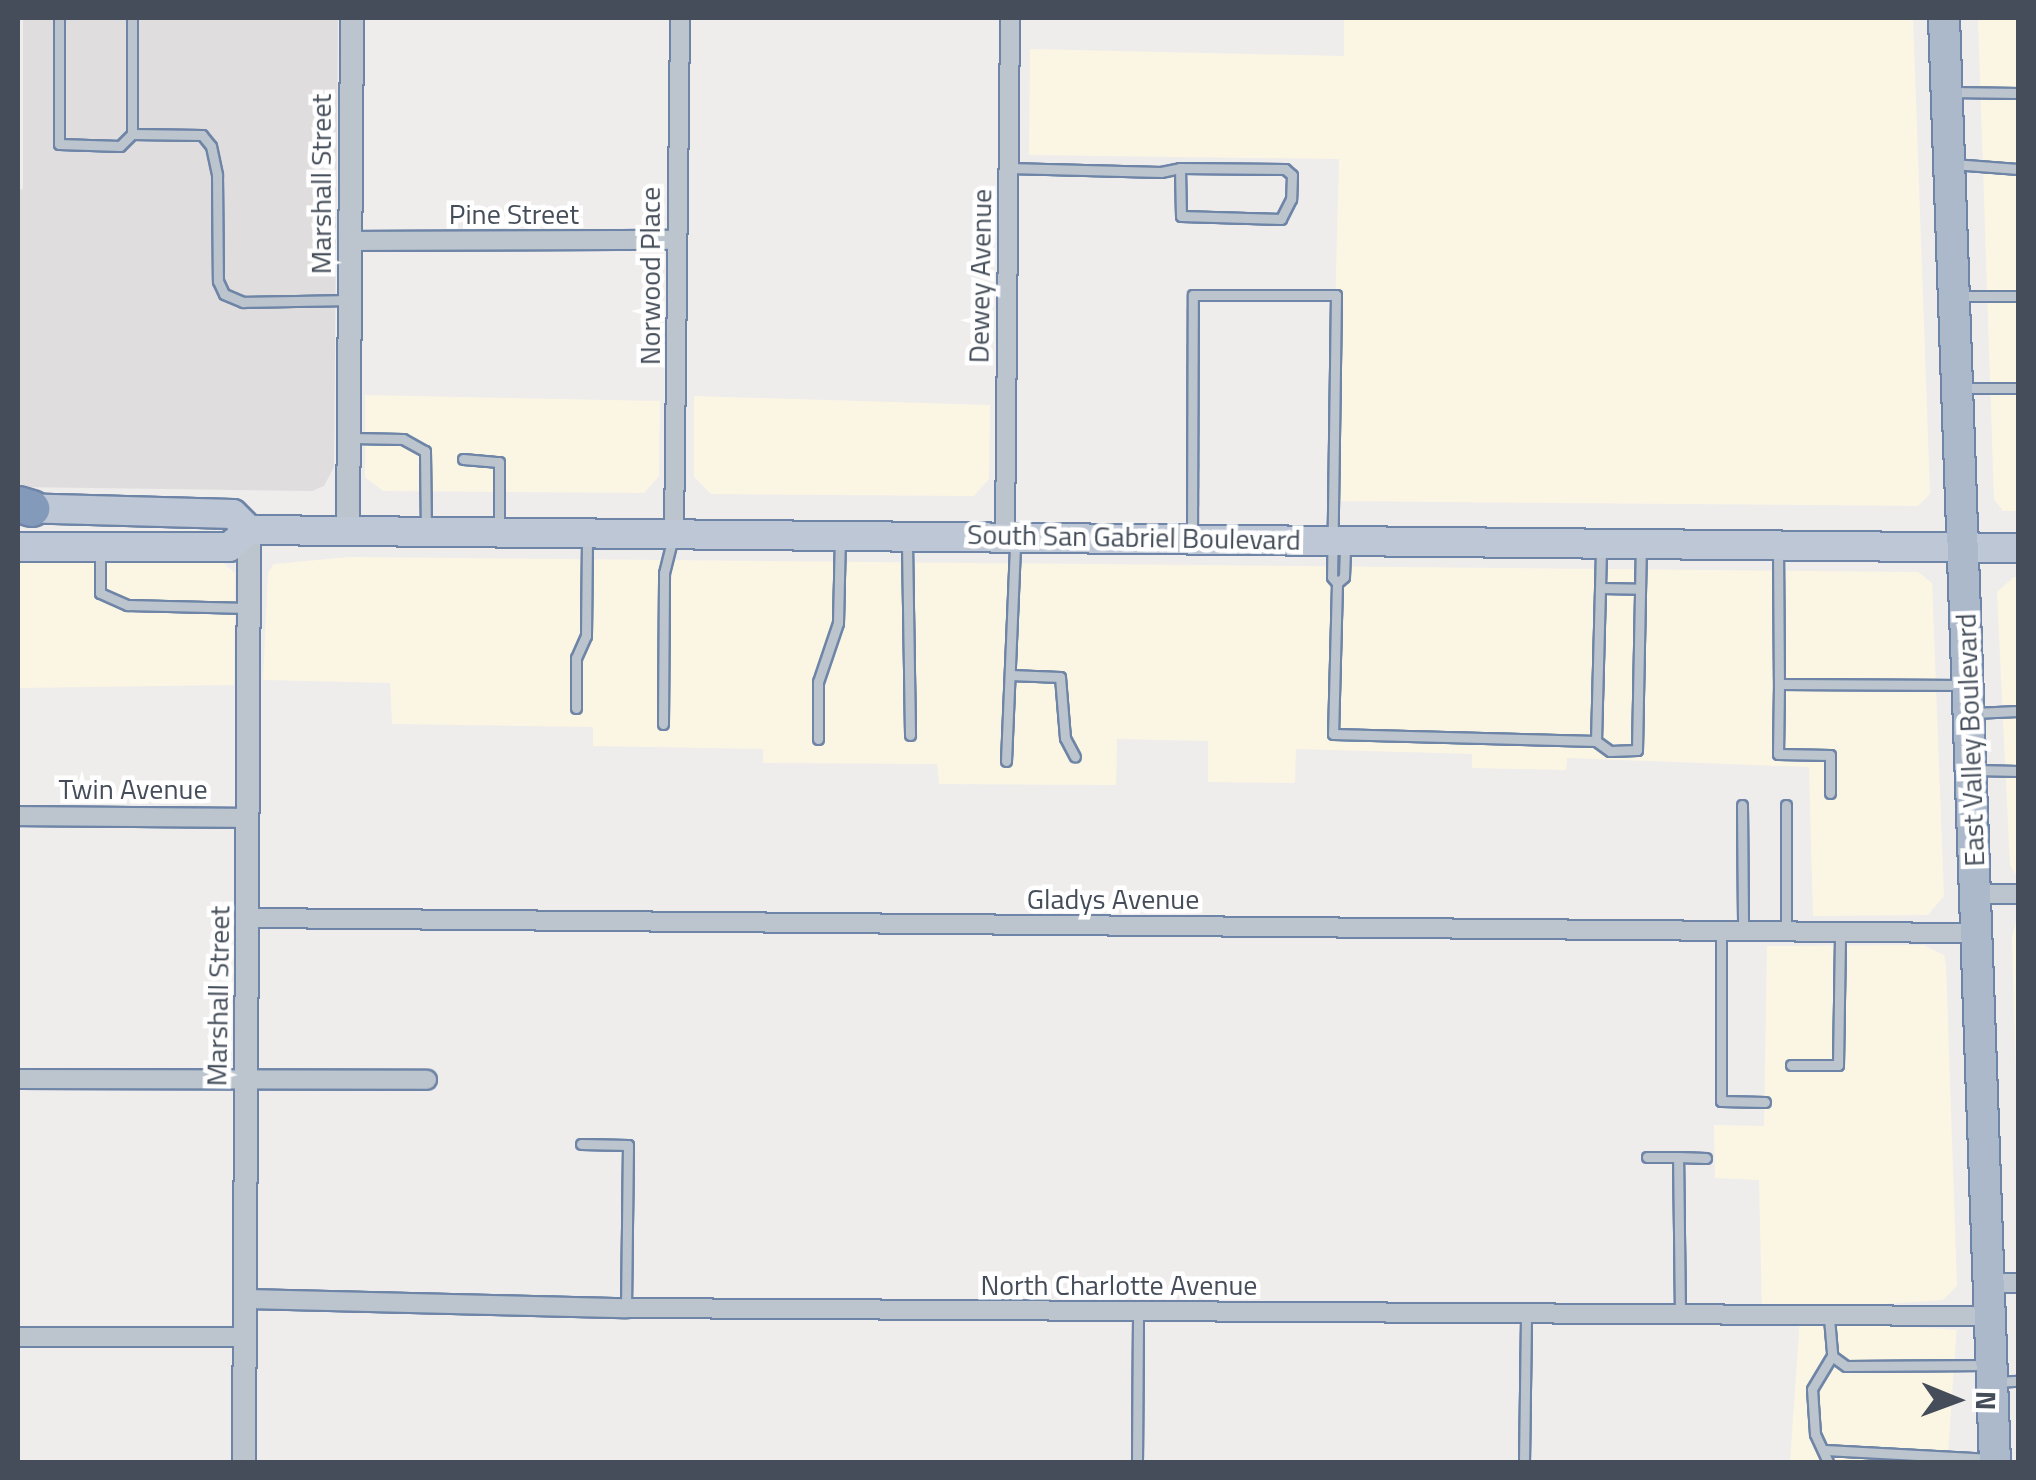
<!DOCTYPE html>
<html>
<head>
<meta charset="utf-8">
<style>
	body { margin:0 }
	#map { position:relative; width:2036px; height:1480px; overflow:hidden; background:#efecec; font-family:"Titillium Web",sans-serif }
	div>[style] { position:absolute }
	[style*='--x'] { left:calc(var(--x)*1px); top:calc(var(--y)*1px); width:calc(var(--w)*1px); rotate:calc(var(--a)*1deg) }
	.commercial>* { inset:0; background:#fbf6e3; transform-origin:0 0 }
	.education>* { inset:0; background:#e0ddde }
	.roads { filter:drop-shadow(2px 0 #6e85a7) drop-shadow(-2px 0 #6e85a7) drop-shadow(0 2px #6e85a7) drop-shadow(0 -2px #6e85a7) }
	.service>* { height:9px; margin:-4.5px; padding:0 4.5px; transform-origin:4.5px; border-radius:4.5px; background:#bcc5ce }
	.minor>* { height:18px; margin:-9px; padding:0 9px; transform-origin:9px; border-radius:9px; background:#bcc5ce }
	.tertiary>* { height:22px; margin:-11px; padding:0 11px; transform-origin:11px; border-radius:11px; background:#bcc5ce }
	.secondary>* { height:28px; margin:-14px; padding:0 14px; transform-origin:14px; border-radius:14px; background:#bec7d5 }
	.primary>* { height:30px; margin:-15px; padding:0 15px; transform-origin:15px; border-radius:15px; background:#abb9cb }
	.motorway>* { height:35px; margin:-17.5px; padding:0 17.5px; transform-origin:17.5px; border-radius:17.5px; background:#839abb }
	span { translate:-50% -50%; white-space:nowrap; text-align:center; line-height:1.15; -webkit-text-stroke:9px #fff; paint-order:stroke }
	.street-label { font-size:28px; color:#444d59 }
	.frame { position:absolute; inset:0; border:20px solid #444d59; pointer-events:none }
	.north { position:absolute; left:1906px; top:1350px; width:100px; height:100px; -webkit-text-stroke:8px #fff; paint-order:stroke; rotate:91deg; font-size:28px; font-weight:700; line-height:40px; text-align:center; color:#444d59 }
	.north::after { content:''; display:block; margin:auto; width:35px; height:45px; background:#444d59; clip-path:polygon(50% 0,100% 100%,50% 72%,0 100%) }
</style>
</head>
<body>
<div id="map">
	<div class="commercial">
		<div style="clip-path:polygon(1344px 18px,1913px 18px,1930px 494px,1918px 506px,1330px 501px,1339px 159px,1029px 155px,1030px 49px,1344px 56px)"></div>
		<div style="clip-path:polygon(1978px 18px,2018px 18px,2018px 511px,2003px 511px,1994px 499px)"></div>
		<div style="clip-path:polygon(365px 395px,660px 401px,659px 476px,644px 493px,383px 491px,365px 477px)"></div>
		<div style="clip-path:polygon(694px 396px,990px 405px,989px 479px,974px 496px,711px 494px,694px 477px)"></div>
		<div style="clip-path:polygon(215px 556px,235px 573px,234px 685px,18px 688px,18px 559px)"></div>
		<div style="clip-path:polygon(350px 557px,1918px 572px,1932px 583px,1944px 896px,1928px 915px,1813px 916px,1809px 767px,1567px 758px,1566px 770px,1472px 768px,1472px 754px,1296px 749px,1295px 783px,1208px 782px,1208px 741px,1117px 739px,1116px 785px,939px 784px,937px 764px,763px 763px,763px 749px,593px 746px,593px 727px,392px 724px,390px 683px,263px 680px,268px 573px,274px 564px)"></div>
		<div style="clip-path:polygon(2014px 577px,2018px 577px,2018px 877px,2010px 866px,1997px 592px)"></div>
		<div style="clip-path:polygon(2018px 913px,2018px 1154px,2012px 937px)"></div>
		<div style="clip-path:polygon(1924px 945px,1944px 955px,1946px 966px,1957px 1286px,1943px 1300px,1762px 1312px,1759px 1180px,1715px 1178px,1714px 1125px,1764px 1126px,1767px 946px)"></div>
		<div style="left:1800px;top:1319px;width:157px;height:143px;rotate:4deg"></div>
	</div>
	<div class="education">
		<div style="clip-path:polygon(23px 18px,338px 18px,334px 467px,324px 486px,312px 491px,18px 487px,18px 190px,23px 189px)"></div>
	</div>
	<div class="roads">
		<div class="service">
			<div style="--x:59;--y:18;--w:126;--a:90"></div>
			<div style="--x:59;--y:144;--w:61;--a:1.9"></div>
			<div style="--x:120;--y:146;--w:17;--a:-45"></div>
			<div style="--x:132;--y:134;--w:70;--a:0.8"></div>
			<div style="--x:202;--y:135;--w:14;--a:51"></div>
			<div style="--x:211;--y:146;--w:30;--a:78"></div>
			<div style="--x:217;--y:175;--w:106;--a:89.5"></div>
			<div style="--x:218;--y:281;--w:14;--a:65"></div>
			<div style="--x:224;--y:294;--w:21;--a:23"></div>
			<div style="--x:243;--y:302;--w:105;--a:-1.1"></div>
			<div style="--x:132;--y:18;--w:116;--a:90"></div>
			<div style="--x:1950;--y:92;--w:68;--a:0.8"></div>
			<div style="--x:1953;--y:164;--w:65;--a:4.4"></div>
			<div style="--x:1008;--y:168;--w:153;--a:1.5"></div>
			<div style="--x:1161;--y:172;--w:19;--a:-12"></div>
			<div style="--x:1180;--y:168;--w:105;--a:0.5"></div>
			<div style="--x:1285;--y:169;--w:9;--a:41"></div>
			<div style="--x:1292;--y:175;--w:24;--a:92"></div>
			<div style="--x:1291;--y:199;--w:22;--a:117"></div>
			<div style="--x:1281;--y:219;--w:100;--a:-178.3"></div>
			<div style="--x:1181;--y:216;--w:48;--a:-91.2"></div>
			<div style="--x:1961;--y:296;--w:57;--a:0"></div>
			<div style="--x:1961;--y:388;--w:57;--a:0"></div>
			<div style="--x:352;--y:438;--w:51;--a:1.1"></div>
			<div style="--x:403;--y:439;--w:25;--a:29"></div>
			<div style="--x:425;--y:451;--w:79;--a:89.3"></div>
			<div style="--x:463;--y:459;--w:36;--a:5"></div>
			<div style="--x:499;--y:462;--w:68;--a:90"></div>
			<div style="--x:1192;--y:533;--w:238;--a:-89.8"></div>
			<div style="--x:1193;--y:295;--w:143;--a:0"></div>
			<div style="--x:1336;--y:295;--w:282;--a:90.8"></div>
			<div style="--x:1332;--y:577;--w:8;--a:50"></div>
			<div style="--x:1337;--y:583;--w:151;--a:91.5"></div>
			<div style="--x:1333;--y:734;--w:263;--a:1.5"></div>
			<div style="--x:1596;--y:741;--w:17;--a:36"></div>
			<div style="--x:1610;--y:751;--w:27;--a:-2"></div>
			<div style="--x:1637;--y:750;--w:200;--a:-88.9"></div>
			<div style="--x:907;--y:543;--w:192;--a:89.1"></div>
			<div style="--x:1778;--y:547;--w:137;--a:89.6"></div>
			<div style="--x:1779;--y:684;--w:182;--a:0.3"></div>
			<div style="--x:100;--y:549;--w:44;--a:90"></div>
			<div style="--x:100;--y:593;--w:30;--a:24"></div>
			<div style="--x:127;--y:605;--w:121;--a:1.4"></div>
			<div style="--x:1337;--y:583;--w:9;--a:-41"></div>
			<div style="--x:1344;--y:577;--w:33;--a:-88"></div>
			<div style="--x:1601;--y:588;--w:39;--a:1"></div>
			<div style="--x:1010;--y:675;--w:50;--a:2.3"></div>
			<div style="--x:1060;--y:677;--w:61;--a:85.3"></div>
			<div style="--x:1065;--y:738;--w:21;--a:62"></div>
			<div style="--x:1779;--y:684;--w:70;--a:90.8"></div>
			<div style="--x:1778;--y:754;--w:52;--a:1.1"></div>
			<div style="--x:1830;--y:755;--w:38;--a:90"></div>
			<div style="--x:576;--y:708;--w:50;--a:-90"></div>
			<div style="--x:576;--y:658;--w:24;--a:-66"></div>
			<div style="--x:586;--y:636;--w:100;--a:-89.4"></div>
			<div style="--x:1973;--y:713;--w:45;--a:-2.5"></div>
			<div style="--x:663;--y:724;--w:151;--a:-89.6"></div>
			<div style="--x:664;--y:573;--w:37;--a:-76"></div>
			<div style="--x:818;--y:739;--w:57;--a:-90"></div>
			<div style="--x:818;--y:682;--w:62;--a:-71.3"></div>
			<div style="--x:838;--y:623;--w:85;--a:-88.7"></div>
			<div style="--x:1596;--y:741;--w:192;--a:-88.5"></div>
			<div style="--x:1006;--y:761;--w:217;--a:-87.6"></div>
			<div style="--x:1976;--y:770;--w:42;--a:1.4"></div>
			<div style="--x:1742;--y:805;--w:125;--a:89.5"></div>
			<div style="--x:1721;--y:930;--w:171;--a:90"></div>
			<div style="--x:1721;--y:1101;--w:44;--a:1.3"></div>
			<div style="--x:1786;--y:931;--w:126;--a:-90"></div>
			<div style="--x:1791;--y:1065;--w:47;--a:0"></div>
			<div style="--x:1838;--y:1065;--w:133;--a:-89.1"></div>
			<div style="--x:581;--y:1144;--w:47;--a:1.2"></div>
			<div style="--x:628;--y:1145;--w:163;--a:90.7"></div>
			<div style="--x:1647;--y:1157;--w:31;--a:0"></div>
			<div style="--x:1680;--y:1314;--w:157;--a:-90.7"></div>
			<div style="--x:1678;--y:1157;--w:28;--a:2"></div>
			<div style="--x:1829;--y:1318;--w:38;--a:85"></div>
			<div style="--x:1832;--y:1356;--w:17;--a:36"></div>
			<div style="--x:1846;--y:1366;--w:142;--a:-0.4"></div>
			<div style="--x:1996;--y:1382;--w:22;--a:-3"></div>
			<div style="--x:1825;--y:1450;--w:167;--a:3.1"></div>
			<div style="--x:1137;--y:1462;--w:149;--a:-89.6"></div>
			<div style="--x:1524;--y:1462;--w:146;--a:-89.2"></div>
			<div style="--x:1828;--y:1462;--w:31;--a:-115"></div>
			<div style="--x:1815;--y:1434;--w:45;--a:-93.8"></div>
			<div style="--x:1812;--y:1389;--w:39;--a:-59"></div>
		</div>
		<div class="minor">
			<div style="--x:352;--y:241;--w:325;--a:-0.2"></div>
			<div style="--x:674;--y:534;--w:516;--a:-89.33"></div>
			<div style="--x:1005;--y:536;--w:518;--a:-89.45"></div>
			<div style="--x:18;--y:816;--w:231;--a:0.5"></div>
			<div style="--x:1975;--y:894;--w:43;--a:0"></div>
			<div style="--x:249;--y:918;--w:1727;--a:0.5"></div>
			<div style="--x:18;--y:1079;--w:409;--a:0.1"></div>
			<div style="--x:1990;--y:1283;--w:28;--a:0"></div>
			<div style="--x:246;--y:1299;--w:380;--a:1.4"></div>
			<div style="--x:626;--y:1308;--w:1365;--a:0.34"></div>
			<div style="--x:18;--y:1337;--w:227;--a:0"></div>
		</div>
		<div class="tertiary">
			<div style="--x:348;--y:532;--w:514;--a:-89.55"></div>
			<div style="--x:244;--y:1462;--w:932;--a:-89.69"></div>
		</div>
		<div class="secondary">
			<div style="--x:18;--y:508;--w:215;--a:1.6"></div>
			<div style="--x:233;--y:514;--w:23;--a:45"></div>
			<div style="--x:18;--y:547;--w:211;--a:0"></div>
			<div style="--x:229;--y:547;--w:26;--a:-40"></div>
			<div style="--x:249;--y:530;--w:1769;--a:0.58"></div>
		</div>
		<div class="primary">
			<div style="--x:1944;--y:18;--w:1445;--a:87.98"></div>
		</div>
		<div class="motorway">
			<div style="--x:18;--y:504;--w:14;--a:17"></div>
		</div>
	</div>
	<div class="street-label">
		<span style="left:321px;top:184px;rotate:-90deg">Marshall Street</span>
		<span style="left:514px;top:214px">Pine Street</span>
		<span style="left:650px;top:276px;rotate:-90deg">Norwood Place</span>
		<span style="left:980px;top:276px;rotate:-89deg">Dewey Avenue</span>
		<span style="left:1134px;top:537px;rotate:1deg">South San Gabriel Boulevard</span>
		<span style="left:1970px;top:740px;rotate:-92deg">East Valley Boulevard</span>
		<span style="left:133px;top:789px">Twin Avenue</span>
		<span style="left:1113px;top:899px">Gladys Avenue</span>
		<span style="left:218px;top:996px;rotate:-89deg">Marshall Street</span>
		<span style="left:1119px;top:1285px">North Charlotte Avenue</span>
	</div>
	<div class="frame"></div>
	<div class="north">N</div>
</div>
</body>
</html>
